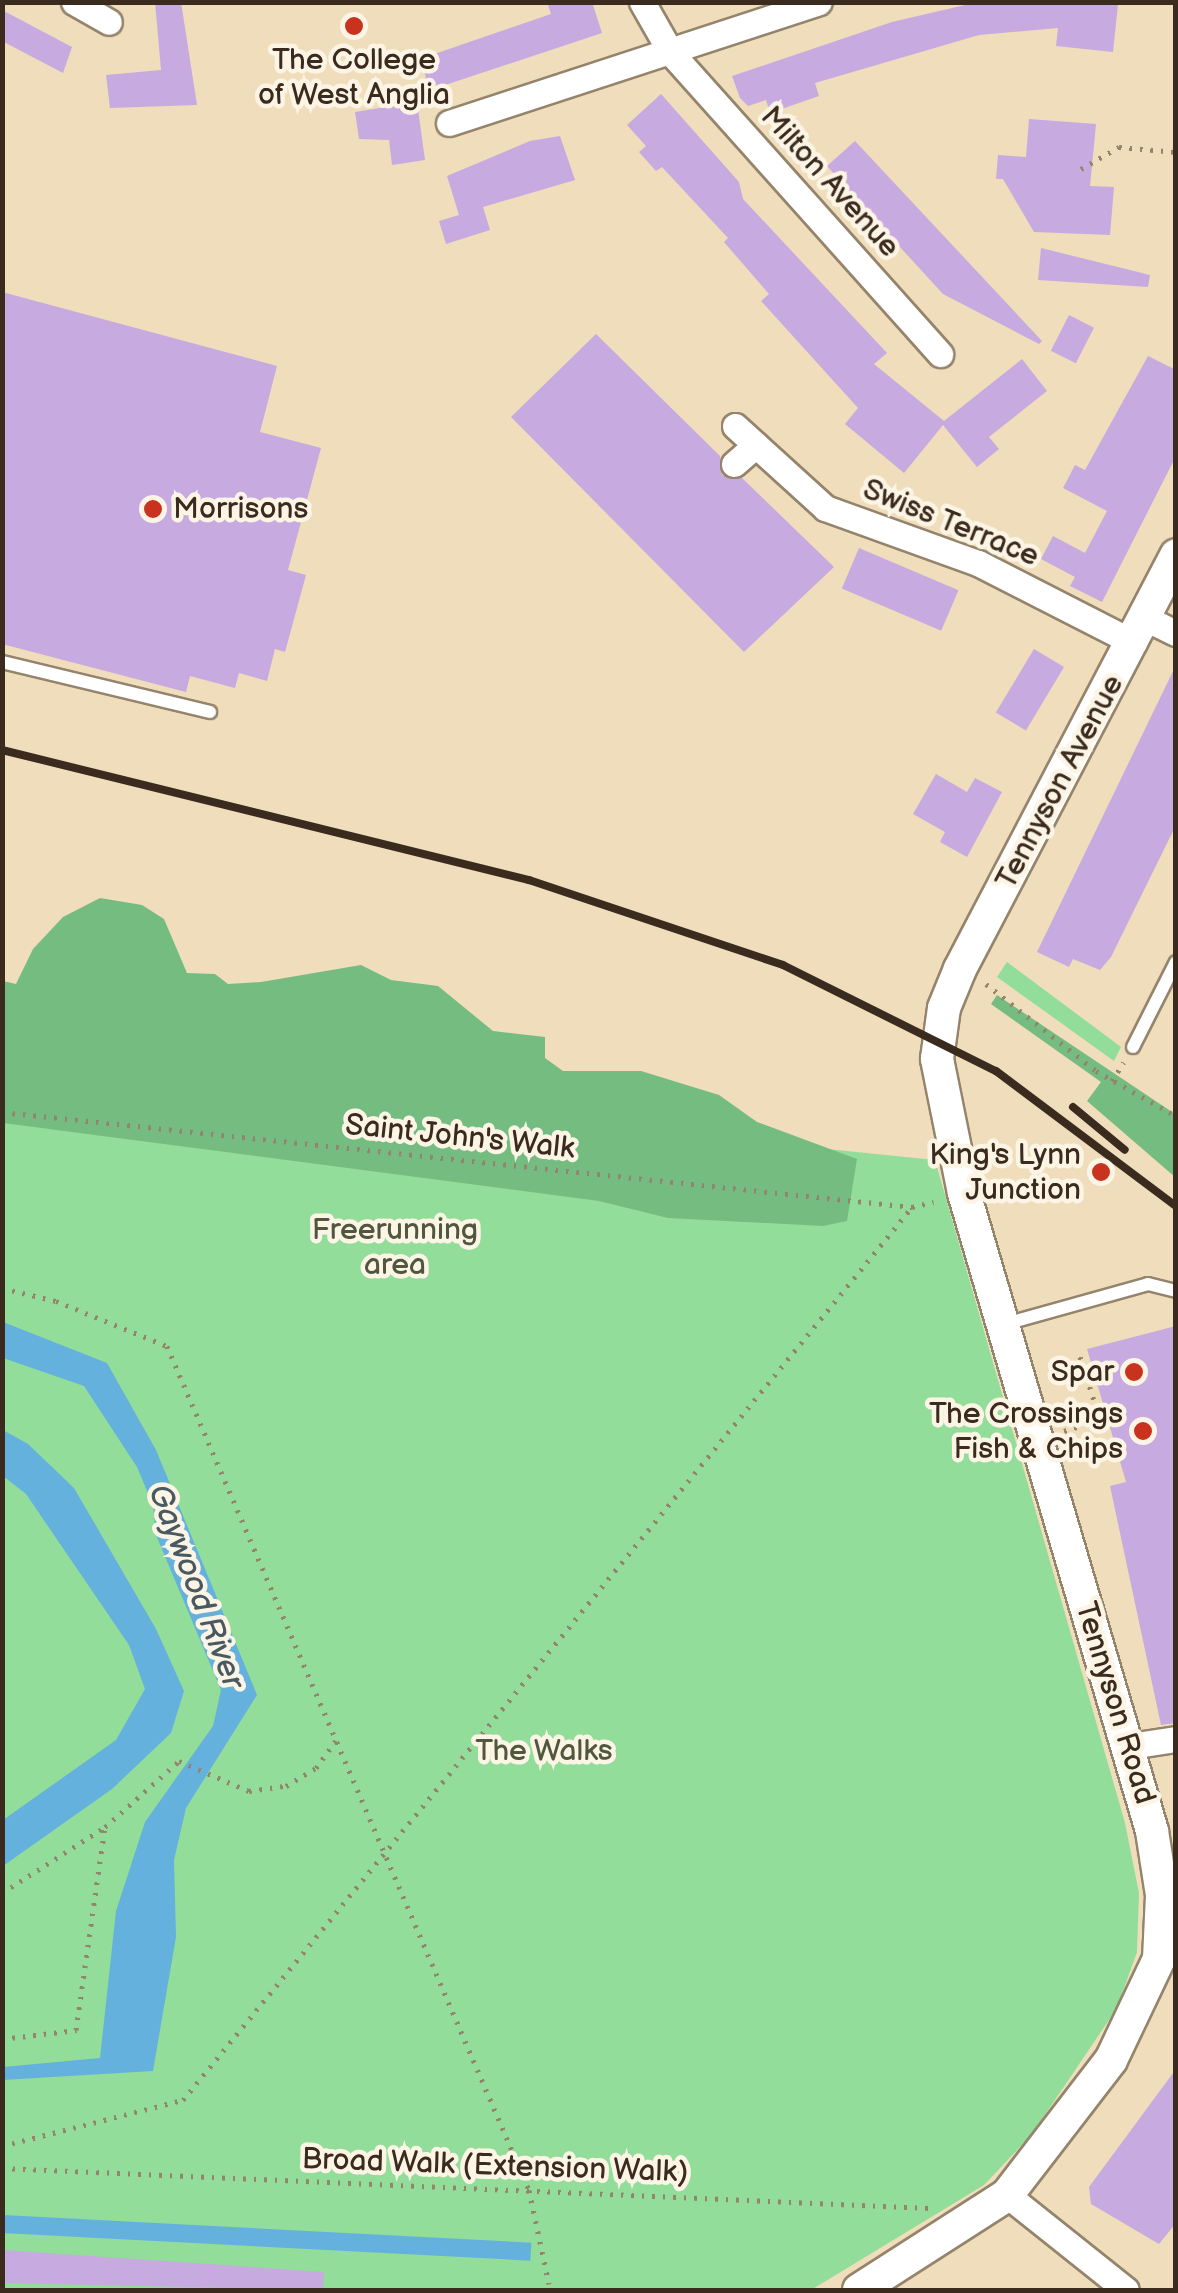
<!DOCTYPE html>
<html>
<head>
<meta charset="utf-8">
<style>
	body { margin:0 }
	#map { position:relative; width:1178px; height:2293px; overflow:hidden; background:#efddbb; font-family:"Balsamiq Sans",sans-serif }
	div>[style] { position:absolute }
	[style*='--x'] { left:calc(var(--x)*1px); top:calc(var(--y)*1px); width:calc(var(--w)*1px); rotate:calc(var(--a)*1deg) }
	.green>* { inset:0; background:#92dd99 }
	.forest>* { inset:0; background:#75bc81 }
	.water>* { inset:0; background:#64b1dd; transform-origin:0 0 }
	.building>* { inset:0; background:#c7aadf; transform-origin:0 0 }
	.path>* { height:5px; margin-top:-2.5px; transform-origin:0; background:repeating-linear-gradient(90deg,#95846c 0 2.5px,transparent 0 10.5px) }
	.roads { filter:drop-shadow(2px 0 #95846c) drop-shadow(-2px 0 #95846c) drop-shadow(0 2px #95846c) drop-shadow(0 -2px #95846c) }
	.lane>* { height:12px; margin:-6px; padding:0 6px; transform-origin:6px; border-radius:6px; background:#fff }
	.street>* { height:25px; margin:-12.5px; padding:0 12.5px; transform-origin:12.5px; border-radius:12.5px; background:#fff }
	.secondary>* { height:32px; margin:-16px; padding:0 16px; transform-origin:16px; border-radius:16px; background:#fff }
	.rail>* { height:8px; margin:-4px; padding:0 4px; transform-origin:4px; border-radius:4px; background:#3b2a1e }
	.dots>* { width:28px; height:28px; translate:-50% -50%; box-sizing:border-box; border:5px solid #fcf5e5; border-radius:50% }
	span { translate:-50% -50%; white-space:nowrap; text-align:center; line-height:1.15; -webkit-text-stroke:9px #fcf5e5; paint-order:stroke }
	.poi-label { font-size:30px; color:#3b2a1e }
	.left { translate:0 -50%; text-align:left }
	.right { translate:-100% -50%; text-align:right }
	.street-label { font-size:30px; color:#3b2a1e }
	.park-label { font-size:30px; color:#51573d }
	.water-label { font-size:32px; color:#495961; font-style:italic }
	.frame { position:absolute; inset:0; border:5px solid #3b2a1e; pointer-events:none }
</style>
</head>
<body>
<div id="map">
	<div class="green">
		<div style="clip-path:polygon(1007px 962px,1121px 1047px,1114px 1061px,997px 977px)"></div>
		<div style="clip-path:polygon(3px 1066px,935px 1160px,1125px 1823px,1139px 1893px,1137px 1952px,1117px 2008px,1032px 2134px,984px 2185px,811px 2290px,3px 2290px)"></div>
	</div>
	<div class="forest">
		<div style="clip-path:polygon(100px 898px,142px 905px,164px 919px,187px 973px,215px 974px,228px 984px,261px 982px,361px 965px,391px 980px,438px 986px,493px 1031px,545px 1037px,545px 1058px,563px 1071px,641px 1071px,719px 1095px,757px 1122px,857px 1159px,847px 1221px,823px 1226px,668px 1218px,599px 1201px,3px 1123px,3px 981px,16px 984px,33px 949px,63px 917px)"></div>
		<div style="clip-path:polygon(997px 995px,1175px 1114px,1175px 1177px,1087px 1101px,1101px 1082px,991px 1004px)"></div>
	</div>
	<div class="water">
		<div style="clip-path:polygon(3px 1322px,107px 1363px,156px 1450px,257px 1695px,186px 1808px,174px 1860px,176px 1937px,153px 2071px,3px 2080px,3px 2067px,100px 2058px,116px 1911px,145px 1822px,213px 1726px,221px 1690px,156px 1535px,153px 1505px,137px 1467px,84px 1386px,3px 1358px)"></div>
		<div style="clip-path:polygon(3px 1430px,28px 1444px,74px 1488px,156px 1629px,184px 1691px,171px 1733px,112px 1789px,3px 1866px,3px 1820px,116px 1740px,145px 1689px,129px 1645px,26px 1494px,3px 1476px)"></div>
		<div style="left:3px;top:2215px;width:529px;height:18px;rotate:3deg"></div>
	</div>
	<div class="building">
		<div style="clip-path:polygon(155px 2px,181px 2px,197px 105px,110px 108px,106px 75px,161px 70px)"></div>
		<div style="clip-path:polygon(547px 2px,592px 2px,602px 33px,430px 90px,420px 59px,551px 14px)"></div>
		<div style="clip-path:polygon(978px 2px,1118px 4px,1113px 52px,1056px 46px,1058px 28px,979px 35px,815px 83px,819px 96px,770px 113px,766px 100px,748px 106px,740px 98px,732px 76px,892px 22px)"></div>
		<div style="clip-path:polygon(2px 10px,72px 47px,63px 73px,2px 41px)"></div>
		<div style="clip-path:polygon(661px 94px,739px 182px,743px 199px,887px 353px,874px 364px,944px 421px,1022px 359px,1047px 391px,989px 437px,999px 449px,977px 467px,943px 425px,904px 473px,845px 424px,858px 408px,761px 301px,769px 294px,724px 242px,728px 238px,662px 167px,656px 171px,639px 152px,646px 146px,627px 125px)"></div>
		<div style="clip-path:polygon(417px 102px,425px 160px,392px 165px,389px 140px,359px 139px,355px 112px)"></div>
		<div style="clip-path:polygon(1029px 119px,1096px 124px,1090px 186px,1114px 187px,1110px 235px,1034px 232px,1003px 179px,996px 179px,998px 155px,1026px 157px)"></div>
		<div style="clip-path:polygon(560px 136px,575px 180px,483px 207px,490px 230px,446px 244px,439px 221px,459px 215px,447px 176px,530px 141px)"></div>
		<div style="clip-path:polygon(855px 141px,1042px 341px,1039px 344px,943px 294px,888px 234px,827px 166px)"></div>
		<div style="clip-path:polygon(1041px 248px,1150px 275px,1148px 287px,1038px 280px)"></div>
		<div style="clip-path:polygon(2px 292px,277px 366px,260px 432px,321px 448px,288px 570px,306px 575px,285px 652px,275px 649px,267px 681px,239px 673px,235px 688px,190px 676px,186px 692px,2px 644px)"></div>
		<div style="left:1069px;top:315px;width:28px;height:40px;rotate:27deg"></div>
		<div style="clip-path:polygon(596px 334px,720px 456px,722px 475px,742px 478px,834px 567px,744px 652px,511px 417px)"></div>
		<div style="clip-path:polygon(1148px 356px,1176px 370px,1176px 456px,1102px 602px,1070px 586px,1075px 577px,1041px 559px,1053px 536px,1085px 553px,1107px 511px,1063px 488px,1075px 465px,1085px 470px)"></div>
		<div style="left:859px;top:548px;width:108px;height:44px;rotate:23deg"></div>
		<div style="left:1034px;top:649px;width:35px;height:74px;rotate:31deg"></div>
		<div style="clip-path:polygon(1176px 665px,1176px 825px,1111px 957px,1100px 970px,1073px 959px,1069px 967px,1037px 952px)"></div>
		<div style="clip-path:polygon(936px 774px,967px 792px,975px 778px,1002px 792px,967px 857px,940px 842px,945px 832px,913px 814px)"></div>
		<div style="clip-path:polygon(1176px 1326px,1176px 1723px,1161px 1725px,1110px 1486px,1126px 1482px,1087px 1349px)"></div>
		<div style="clip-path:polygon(1176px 2069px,1176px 2223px,1159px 2244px,1091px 2204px,1089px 2187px)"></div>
		<div style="clip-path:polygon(2px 2250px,324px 2272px,323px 2290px,2px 2283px)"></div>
	</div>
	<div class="path">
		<div style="--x:1081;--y:169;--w:44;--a:-30.1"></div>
		<div style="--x:1119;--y:147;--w:57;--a:5"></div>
		<div style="--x:986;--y:984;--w:140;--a:38.3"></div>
		<div style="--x:1096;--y:1071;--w:92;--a:29.4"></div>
		<div style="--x:1112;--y:1081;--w:22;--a:-58"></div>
		<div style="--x:2;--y:1112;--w:915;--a:5.96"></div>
		<div style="--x:912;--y:1207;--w:22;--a:-13"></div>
		<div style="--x:2;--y:1288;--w:56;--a:13.5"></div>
		<div style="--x:56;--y:1301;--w:120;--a:22.1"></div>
		<div style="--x:167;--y:1346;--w:918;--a:66.79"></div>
		<div style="--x:529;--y:2190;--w:96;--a:78"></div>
		<div style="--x:1064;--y:1431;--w:38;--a:-18"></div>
		<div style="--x:1100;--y:1419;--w:71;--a:-107.9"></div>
		<div style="--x:2;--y:1893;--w:122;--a:-32.7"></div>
		<div style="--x:2;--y:2039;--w:75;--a:-6.9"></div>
		<div style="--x:76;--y:2030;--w:205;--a:-81.9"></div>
		<div style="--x:105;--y:1827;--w:99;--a:-41.7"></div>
		<div style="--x:179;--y:1761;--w:76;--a:23.2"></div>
		<div style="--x:249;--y:1791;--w:37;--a:-8"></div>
		<div style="--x:286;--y:1786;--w:35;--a:-31"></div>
		<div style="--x:316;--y:1768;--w:34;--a:-54"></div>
		<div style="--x:2;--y:2146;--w:187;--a:-14.3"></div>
		<div style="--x:183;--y:2100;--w:1153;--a:-50.77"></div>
		<div style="--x:2;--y:2168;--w:928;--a:2.47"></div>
	</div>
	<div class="roads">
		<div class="lane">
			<div style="--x:2;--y:662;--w:214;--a:13.5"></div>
			<div style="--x:1133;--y:1047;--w:95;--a:-63.2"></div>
			<div style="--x:1005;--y:1324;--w:148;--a:-15.6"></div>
			<div style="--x:1148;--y:1284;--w:29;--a:14"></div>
		</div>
		<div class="street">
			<div style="--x:74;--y:2;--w:40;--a:29.7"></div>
			<div style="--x:642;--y:2;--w:59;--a:60.4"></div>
			<div style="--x:671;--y:53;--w:404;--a:48.2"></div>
			<div style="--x:449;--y:123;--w:389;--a:-18.1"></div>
			<div style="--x:735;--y:426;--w:122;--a:42.3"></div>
			<div style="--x:825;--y:508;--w:163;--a:19.8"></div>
			<div style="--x:978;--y:563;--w:175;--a:27.1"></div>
			<div style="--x:734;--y:464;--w:29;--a:-41"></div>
			<div style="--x:1145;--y:618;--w:34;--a:26"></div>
			<div style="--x:1130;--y:1746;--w:47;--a:-8.7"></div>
			<div style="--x:1007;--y:2195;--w:152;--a:38.6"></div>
		</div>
		<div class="secondary">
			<div style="--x:859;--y:2290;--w:176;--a:-32.7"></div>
			<div style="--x:1007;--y:2195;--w:170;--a:-52.4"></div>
			<div style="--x:1111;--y:2060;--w:112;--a:-64.6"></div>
			<div style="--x:1159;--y:1959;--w:64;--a:-87.3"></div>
			<div style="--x:1162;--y:1895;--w:65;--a:-98.9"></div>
			<div style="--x:1152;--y:1831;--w:665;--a:-106.42"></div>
			<div style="--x:964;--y:1193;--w:137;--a:-101.4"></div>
			<div style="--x:937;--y:1059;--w:51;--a:-82.2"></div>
			<div style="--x:944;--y:1008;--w:42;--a:-67.7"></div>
			<div style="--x:960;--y:969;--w:467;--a:-62.4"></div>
		</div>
	</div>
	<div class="rail">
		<div style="--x:2;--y:750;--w:543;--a:13.86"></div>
		<div style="--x:529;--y:880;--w:268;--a:18.5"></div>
		<div style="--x:783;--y:965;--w:238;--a:26.5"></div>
		<div style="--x:996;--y:1071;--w:225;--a:36.9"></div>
		<div style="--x:1073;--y:1107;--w:67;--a:39.6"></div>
	</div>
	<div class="dots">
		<div style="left:354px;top:26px;background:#c8321e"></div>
		<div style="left:153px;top:509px;background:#c8321e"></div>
		<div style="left:1101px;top:1172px;background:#c8321e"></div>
		<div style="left:1134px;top:1372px;background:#c8321e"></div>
		<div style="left:1143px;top:1431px;background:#c8321e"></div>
	</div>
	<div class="poi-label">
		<span style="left:354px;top:77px">The College<br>of West Anglia</span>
		<span class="left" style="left:173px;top:509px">Morrisons</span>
		<span class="right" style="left:1081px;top:1172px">King's Lynn<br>Junction</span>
		<span class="right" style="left:1114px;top:1372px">Spar</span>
		<span class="right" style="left:1123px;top:1431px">The Crossings<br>Fish &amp; Chips</span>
	</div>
	<div class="street-label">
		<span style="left:830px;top:182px;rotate:48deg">Milton Avenue</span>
		<span style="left:951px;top:523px;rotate:22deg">Swiss Terrace</span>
		<span style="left:1060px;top:782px;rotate:-62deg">Tennyson Avenue</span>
		<span style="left:460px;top:1137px;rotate:6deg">Saint John's Walk</span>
		<span style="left:1115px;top:1703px;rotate:73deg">Tennyson Road</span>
		<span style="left:495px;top:2166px;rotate:2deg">Broad Walk (Extension Walk)</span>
	</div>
	<div class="park-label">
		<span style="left:395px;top:1247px">Freerunning<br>area</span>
		<span style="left:544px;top:1751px">The Walks</span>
	</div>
	<div class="water-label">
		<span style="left:195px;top:1587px;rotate:69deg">Gaywood River</span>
	</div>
	<div class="frame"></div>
</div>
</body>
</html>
